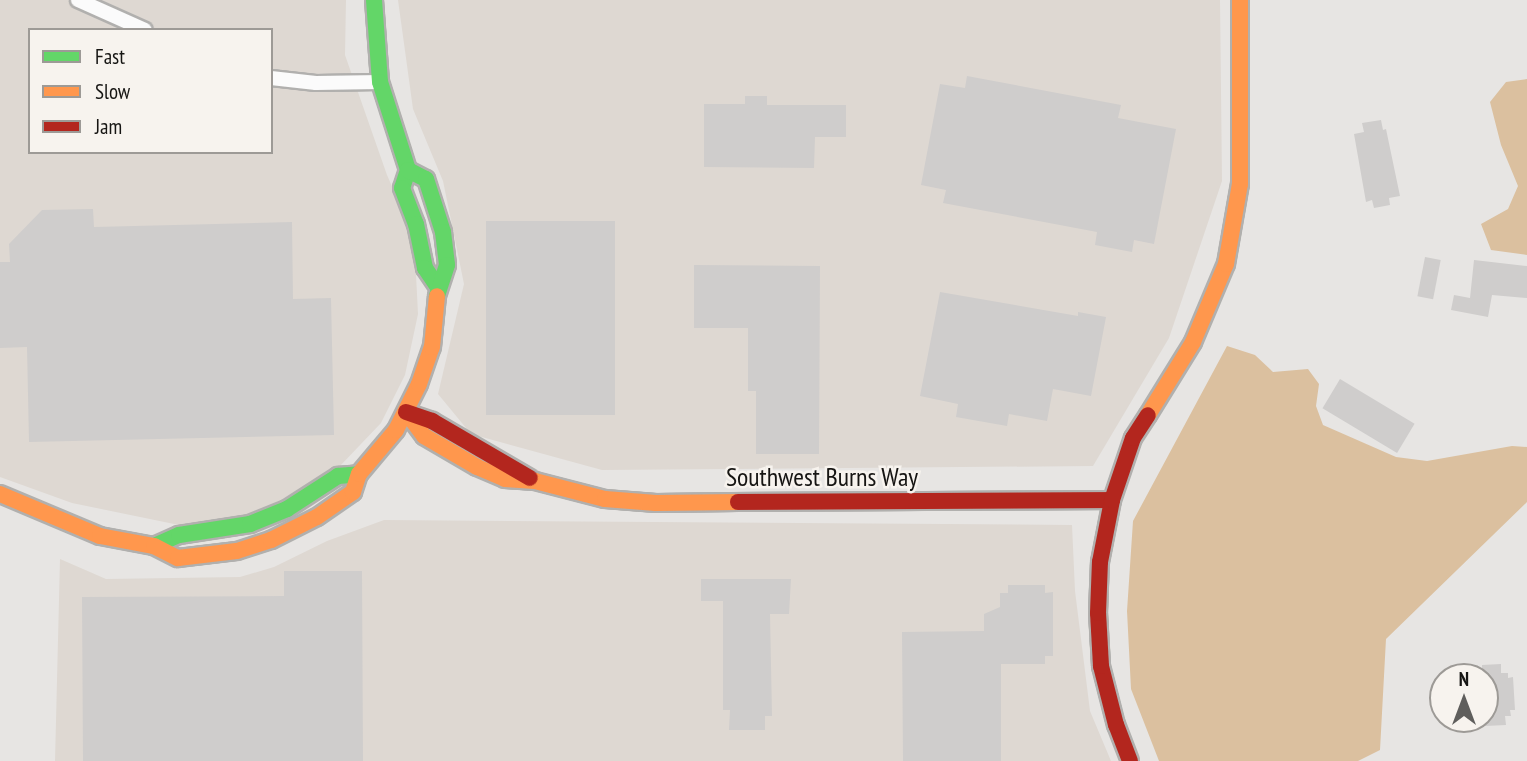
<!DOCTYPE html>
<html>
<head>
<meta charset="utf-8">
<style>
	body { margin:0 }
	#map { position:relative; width:1527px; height:761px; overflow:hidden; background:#e7e5e3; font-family:"PT Sans Narrow",sans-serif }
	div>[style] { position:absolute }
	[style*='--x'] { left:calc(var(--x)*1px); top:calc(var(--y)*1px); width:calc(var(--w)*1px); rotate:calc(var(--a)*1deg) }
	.built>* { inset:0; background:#ded8d2 }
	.forest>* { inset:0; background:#dbc09f }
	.building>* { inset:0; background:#cfcdcc; transform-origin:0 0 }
	.roads { filter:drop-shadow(2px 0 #b1b0ae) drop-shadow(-2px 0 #b1b0ae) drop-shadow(0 2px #b1b0ae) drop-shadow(0 -2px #b1b0ae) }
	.street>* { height:14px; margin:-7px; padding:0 7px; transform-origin:7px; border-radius:7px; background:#fbfbfb }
	.fast>* { height:16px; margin:-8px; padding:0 8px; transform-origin:8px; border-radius:8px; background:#63d668 }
	.slow>* { height:16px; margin:-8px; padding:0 8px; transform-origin:8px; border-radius:8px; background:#ff974d }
	.jam>* { height:16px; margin:-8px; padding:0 8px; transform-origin:8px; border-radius:8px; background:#b3261e }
	span { translate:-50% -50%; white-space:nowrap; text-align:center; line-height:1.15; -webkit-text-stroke:5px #f7f3ee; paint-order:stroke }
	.street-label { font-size:26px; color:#161513 }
	.legend { position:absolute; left:28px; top:28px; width:245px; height:126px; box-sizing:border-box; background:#f7f3ee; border:2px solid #9d9a96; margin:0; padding:9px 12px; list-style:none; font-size:21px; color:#161513 }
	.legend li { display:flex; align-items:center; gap:14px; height:35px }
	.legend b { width:35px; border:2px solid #9d9a96 }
	.north { position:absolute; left:1429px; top:663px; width:70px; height:70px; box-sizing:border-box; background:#f7f3ee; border:2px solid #9d9a96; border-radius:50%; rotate:0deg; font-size:19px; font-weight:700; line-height:28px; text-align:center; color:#161513 }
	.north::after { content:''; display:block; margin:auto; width:24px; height:32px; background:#5f5e5c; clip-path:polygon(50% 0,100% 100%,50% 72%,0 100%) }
</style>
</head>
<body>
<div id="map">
	<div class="built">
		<div style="clip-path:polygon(evenodd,0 0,346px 0,345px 55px,387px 175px,405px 216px,415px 255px,418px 314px,405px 375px,381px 423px,340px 466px,282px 504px,236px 518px,179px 525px,72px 503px,0 477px,0 0,30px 30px,271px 30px,271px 152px,30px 152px,30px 30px)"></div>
		<div style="clip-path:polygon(398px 0,1220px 0,1222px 181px,1169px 338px,1093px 466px,602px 470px,471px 434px,438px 394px,464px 284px,443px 181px,413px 109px)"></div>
		<div style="clip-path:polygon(384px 520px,1072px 525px,1075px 591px,1090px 711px,1111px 761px,55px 761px,60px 559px,106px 579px,240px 577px,274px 567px,327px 541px)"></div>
	</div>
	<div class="forest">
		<div style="clip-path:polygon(1527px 79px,1527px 255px,1491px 250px,1481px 224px,1508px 209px,1518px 186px,1501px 145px,1490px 102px,1506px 82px)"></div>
		<div style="clip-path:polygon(1227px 346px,1255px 355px,1273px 372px,1308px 369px,1319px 384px,1316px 406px,1323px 425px,1396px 457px,1427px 461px,1512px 446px,1527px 447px,1527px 502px,1386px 639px,1380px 750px,1358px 761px,1159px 761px,1131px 689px,1127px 611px,1133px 521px)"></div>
	</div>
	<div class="building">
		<div style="clip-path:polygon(967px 76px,1121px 105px,1118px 118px,1176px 129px,1154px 244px,1134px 240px,1132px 252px,1095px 245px,1097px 232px,943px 203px,946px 190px,921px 185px,940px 84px,965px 88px)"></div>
		<div style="clip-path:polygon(745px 96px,767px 96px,767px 105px,846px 105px,846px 137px,815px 137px,814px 168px,704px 167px,704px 104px,745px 104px)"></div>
		<div style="clip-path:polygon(1381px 120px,1383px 130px,1386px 129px,1400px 196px,1389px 198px,1390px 205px,1374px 208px,1372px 200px,1366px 202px,1354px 134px,1364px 132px,1362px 123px)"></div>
		<div style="clip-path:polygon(93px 209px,94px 227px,292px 222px,293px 299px,331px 298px,334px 435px,29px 442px,27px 347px,0 348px,0 262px,10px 262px,9px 244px,42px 210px)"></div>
		<div style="left:486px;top:221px;width:129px;height:194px"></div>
		<div style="left:1425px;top:257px;width:16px;height:40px;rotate:11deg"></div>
		<div style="clip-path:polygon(1474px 260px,1527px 266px,1527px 298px,1492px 295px,1488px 317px,1451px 310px,1454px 295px,1470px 298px)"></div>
		<div style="clip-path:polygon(694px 265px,820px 266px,819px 454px,756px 454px,756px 391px,748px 391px,748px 328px,694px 328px)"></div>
		<div style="clip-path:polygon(940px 292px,1078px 316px,1078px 312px,1106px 317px,1091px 396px,1053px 389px,1047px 421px,1009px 414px,1007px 426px,956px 417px,958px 404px,920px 396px)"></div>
		<div style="left:1340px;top:379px;width:87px;height:34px;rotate:31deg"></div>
		<div style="clip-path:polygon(284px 571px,362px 571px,363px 761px,83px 761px,82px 597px,284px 596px)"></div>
		<div style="clip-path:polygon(701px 579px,791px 579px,789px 614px,770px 614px,772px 716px,765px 716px,765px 730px,729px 730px,730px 710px,723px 710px,723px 601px,701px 601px)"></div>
		<div style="clip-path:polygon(1008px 585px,1045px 585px,1045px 593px,1053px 592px,1053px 656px,1045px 656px,1045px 664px,1001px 664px,1001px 761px,903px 761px,902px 632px,984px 631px,984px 614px,1000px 607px,1000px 593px,1008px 593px)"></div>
		<div style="clip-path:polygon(1501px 664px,1501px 673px,1508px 673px,1508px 678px,1513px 677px,1515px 710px,1510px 710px,1511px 716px,1505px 716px,1506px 725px,1485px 726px,1485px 677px,1482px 677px,1482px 665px)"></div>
	</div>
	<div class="roads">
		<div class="street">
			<div style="--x:78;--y:0;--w:73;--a:24.1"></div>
			<div style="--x:271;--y:78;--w:45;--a:6.3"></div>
			<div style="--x:316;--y:83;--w:64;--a:-0.9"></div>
		</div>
		<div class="fast">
			<div style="--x:374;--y:0;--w:82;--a:85.8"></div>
			<div style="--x:380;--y:82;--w:92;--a:72.3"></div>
			<div style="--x:408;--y:170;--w:19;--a:108"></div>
			<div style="--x:402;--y:188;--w:39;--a:69"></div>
			<div style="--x:416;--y:224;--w:45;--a:78.4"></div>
			<div style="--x:425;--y:268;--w:23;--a:56"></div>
			<div style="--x:408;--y:170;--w:20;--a:27"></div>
			<div style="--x:426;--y:179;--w:56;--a:72.2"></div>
			<div style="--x:443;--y:232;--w:33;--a:83"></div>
			<div style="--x:447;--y:265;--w:33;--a:108"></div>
			<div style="--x:154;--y:546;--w:27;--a:-24"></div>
			<div style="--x:179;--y:535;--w:72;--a:-8.8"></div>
			<div style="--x:250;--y:524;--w:40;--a:-22"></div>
			<div style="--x:287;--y:509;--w:61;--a:-32.9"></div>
			<div style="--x:338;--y:476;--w:21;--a:-5"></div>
		</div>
		<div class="slow">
			<div style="--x:406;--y:412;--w:30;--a:53"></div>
			<div style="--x:424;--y:436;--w:61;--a:30.3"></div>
			<div style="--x:477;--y:467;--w:30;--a:23"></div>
			<div style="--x:505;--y:479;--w:30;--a:4"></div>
			<div style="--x:535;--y:481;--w:72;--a:14.4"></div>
			<div style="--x:605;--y:499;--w:51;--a:4.5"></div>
			<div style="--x:656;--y:503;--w:82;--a:-0.7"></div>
			<div style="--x:1148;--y:415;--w:86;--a:-58.3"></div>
			<div style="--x:1193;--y:342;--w:85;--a:-67.1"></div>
			<div style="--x:1226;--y:264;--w:81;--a:-80.1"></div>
			<div style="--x:1240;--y:184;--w:184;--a:-90"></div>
			<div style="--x:0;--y:494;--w:108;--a:22.8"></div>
			<div style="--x:100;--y:536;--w:55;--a:10.5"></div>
			<div style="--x:154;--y:546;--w:27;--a:27"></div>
			<div style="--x:178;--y:558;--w:59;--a:-6.8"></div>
			<div style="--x:237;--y:551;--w:36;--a:-18"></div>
			<div style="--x:271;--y:540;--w:51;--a:-26.6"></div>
			<div style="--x:317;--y:517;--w:44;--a:-34.8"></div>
			<div style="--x:353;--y:492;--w:19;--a:-72"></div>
			<div style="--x:359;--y:474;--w:57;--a:-49.9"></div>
			<div style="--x:396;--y:430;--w:51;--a:-63.4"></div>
			<div style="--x:419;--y:384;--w:39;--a:-71"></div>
			<div style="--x:432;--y:347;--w:51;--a:-84.4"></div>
		</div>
		<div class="jam">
			<div style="--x:406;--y:412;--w:28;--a:19"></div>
			<div style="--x:432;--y:421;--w:113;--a:30.2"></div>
			<div style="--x:738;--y:502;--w:374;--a:-0.3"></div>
			<div style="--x:1130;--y:761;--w:39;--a:-111"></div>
			<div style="--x:1116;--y:725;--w:61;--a:-104.3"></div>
			<div style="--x:1101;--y:666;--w:53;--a:-93.2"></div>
			<div style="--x:1098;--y:613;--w:51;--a:-87.8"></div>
			<div style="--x:1100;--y:562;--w:63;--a:-79"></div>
			<div style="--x:1112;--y:500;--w:65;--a:-71.3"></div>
			<div style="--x:1133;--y:438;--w:27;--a:-57"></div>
		</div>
	</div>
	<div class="street-label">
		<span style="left:822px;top:477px">Southwest Burns Way</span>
	</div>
	<ul class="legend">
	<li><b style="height:9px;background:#63d668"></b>Fast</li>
	<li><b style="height:9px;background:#ff974d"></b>Slow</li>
	<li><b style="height:9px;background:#b3261e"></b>Jam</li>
	</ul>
	<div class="north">N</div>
</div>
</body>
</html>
